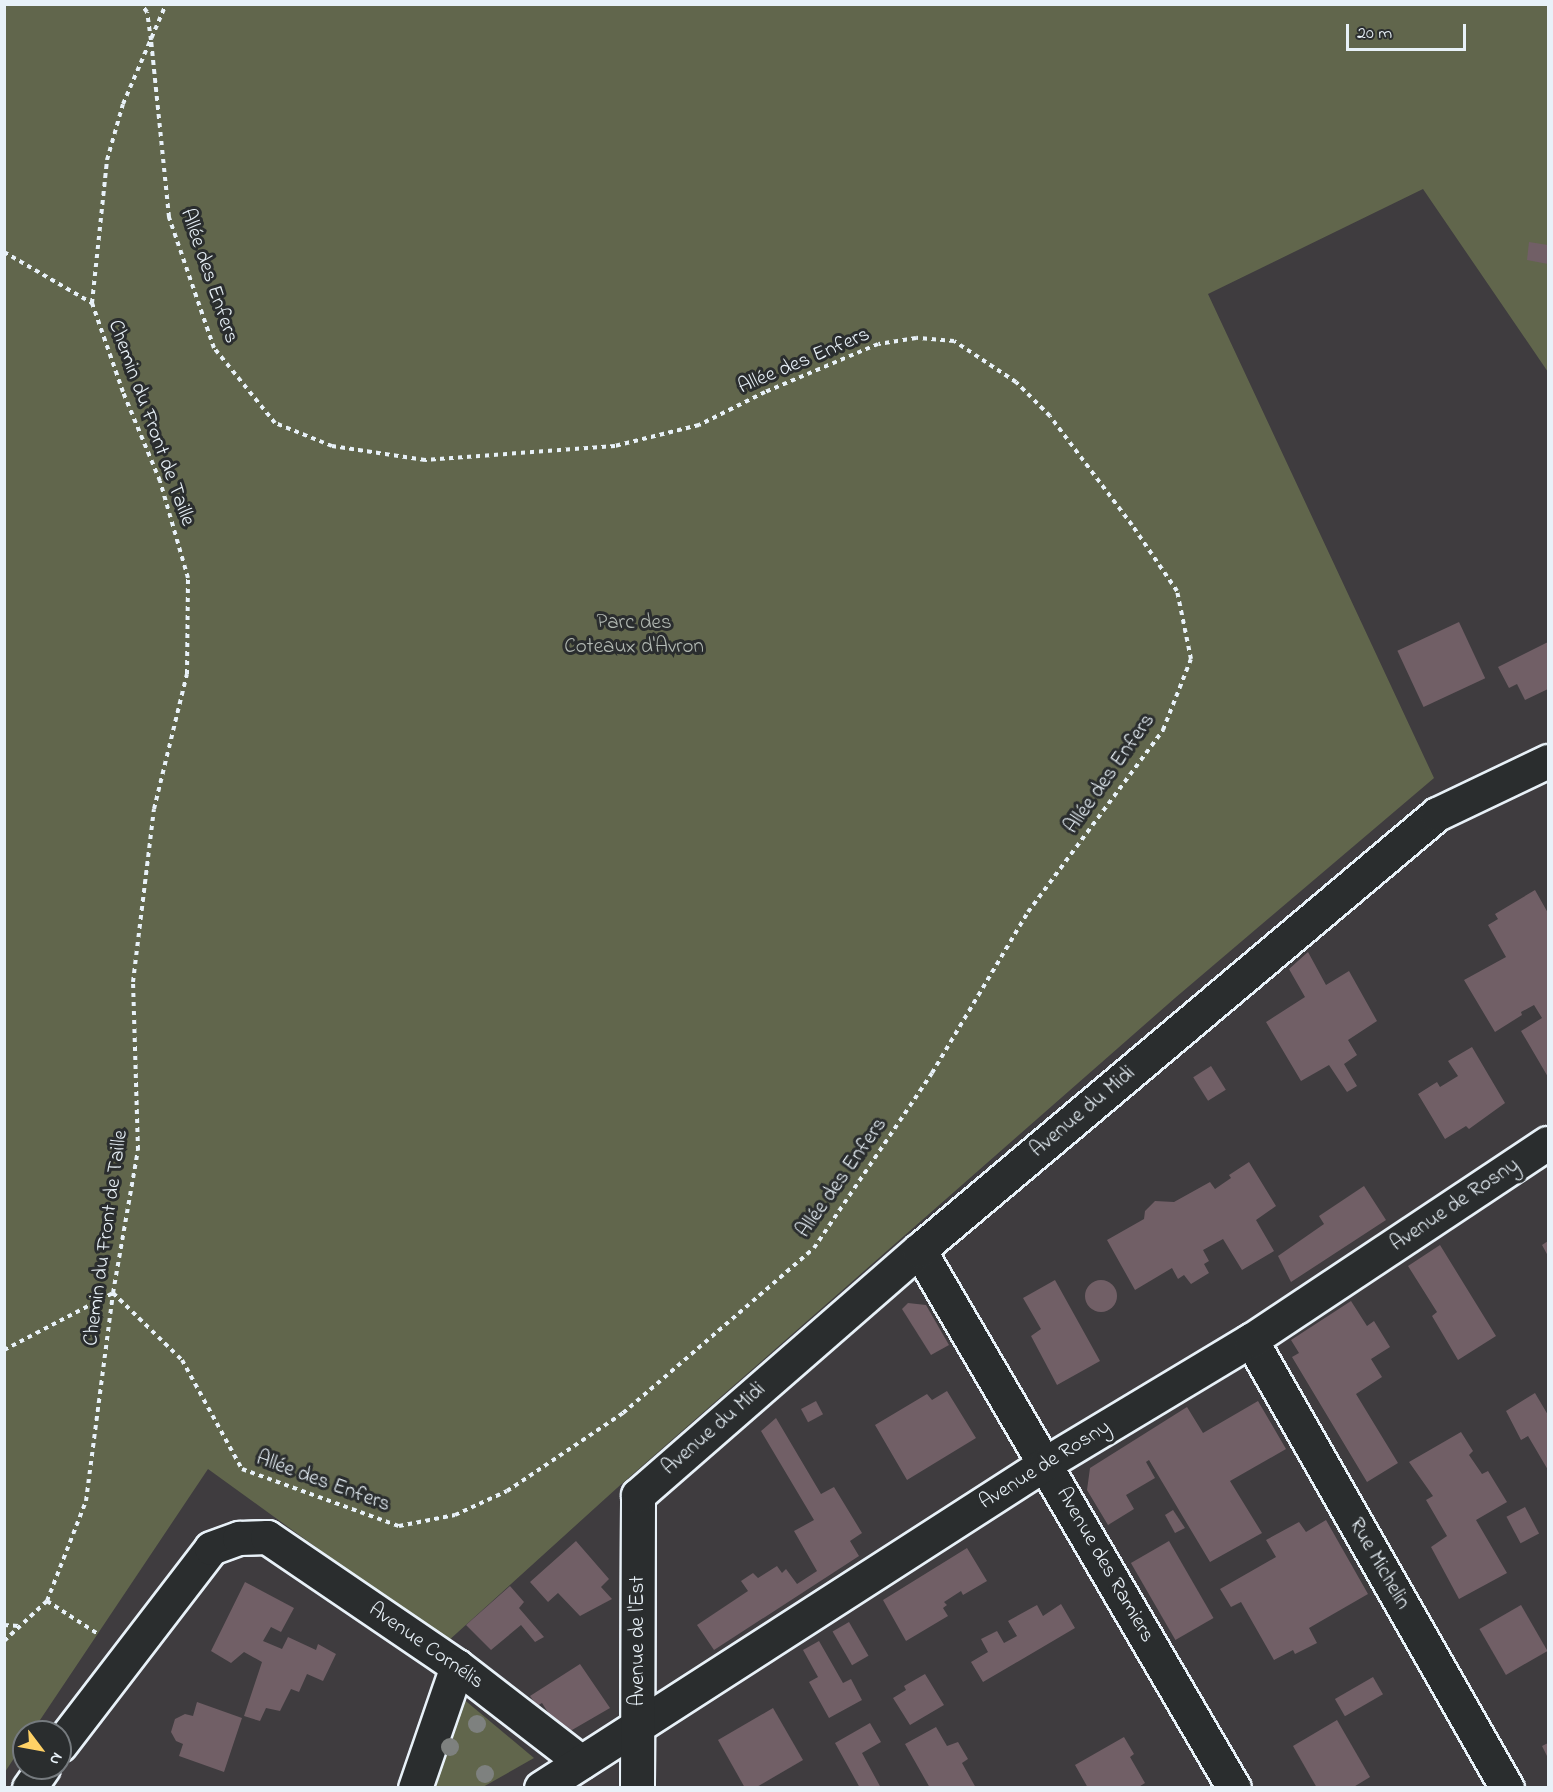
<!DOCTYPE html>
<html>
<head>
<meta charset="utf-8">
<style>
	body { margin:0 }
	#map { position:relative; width:1553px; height:1792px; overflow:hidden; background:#3f3c3f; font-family:"Indie Flower",sans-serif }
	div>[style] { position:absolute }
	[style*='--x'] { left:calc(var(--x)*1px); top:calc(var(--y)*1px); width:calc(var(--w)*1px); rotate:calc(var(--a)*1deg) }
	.green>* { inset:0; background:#61664c }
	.building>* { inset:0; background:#715f66; transform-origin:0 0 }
	.round { border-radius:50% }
	.path>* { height:4px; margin-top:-2px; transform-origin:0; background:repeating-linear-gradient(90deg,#e8f1f8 0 4.5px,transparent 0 9px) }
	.roads { filter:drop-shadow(2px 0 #e8f1f8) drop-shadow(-2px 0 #e8f1f8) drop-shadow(0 2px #e8f1f8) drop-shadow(0 -2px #e8f1f8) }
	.minor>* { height:33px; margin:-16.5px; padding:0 16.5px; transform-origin:16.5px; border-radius:16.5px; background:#2a2d2e }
	.trees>* { width:18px; height:18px; margin:-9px; border-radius:50%; background:#7e817f }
	span { translate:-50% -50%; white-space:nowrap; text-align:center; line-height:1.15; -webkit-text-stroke:6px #2a2d2e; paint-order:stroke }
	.street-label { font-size:21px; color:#e8f1f8 }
	.park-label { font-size:21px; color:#b2b9b3 }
	.frame { position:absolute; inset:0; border:6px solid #e8f1f8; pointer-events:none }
	.north { position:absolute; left:12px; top:1720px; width:60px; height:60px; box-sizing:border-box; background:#2a2d2e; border:2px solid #767b7f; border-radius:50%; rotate:122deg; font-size:16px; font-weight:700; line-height:24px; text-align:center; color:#e8f1f8 }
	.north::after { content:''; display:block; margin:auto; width:21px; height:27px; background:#ffd166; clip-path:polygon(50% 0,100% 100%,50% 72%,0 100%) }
	.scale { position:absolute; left:1346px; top:24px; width:120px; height:27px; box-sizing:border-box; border:3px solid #e8f1f8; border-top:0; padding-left:8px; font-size:18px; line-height:21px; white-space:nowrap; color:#e8f1f8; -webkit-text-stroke:4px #2a2d2e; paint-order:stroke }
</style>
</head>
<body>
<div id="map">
	<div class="green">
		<div style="clip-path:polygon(5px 5px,1548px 5px,1548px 372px,1423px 189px,1208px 294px,1434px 778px,1175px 998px,617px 1488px,447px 1642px,208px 1469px,32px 1732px,24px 1732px,24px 1743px,5px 1772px)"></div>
		<div style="clip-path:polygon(461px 1697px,534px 1758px,483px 1787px,433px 1788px)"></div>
	</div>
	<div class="building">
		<div style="clip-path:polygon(1529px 242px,1548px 245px,1548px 264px,1527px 260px)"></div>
		<div style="left:1459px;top:622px;width:62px;height:68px;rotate:65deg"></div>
		<div style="clip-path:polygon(1548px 642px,1548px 689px,1525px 700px,1517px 684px,1509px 688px,1498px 667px)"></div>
		<div style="clip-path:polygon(1535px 890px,1548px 913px,1548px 1077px,1521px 1031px,1542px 1018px,1534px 1005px,1521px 1012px,1522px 1015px,1495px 1032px,1464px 980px,1506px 957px,1488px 925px,1498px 919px,1495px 914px)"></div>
		<div style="clip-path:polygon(1308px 952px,1326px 985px,1349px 971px,1377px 1021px,1348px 1040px,1357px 1055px,1344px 1064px,1357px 1086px,1347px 1092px,1329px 1065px,1301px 1081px,1266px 1022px,1305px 997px,1289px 969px)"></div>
		<div style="clip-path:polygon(1472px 1047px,1505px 1103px,1469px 1129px,1466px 1126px,1445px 1139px,1418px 1094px,1437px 1082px,1440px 1087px,1458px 1076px,1448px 1061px)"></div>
		<div style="left:1211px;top:1066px;width:28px;height:21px;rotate:58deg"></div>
		<div style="clip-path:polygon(1249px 1162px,1276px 1206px,1256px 1220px,1274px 1251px,1242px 1270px,1223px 1239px,1203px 1250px,1209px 1261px,1204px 1264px,1209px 1273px,1191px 1284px,1184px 1275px,1178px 1279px,1172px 1268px,1135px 1290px,1107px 1240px,1144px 1219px,1145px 1211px,1155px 1201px,1174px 1202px,1210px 1182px,1215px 1189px,1231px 1178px,1229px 1175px)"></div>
		<div style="clip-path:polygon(1364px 1186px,1386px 1220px,1291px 1282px,1278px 1256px,1324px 1224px,1319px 1216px)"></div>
		<div style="clip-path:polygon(1548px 1241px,1548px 1256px,1542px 1245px)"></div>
		<div style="clip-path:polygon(1440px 1245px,1496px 1336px,1458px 1360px,1432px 1316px,1437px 1312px,1408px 1266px)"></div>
		<div style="clip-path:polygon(1055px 1280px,1100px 1361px,1057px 1385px,1031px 1336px,1041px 1329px,1023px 1298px)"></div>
		<div class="round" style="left:1085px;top:1280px;width:32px;height:32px"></div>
		<div style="clip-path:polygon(1351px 1301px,1367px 1326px,1374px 1321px,1390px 1347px,1371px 1359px,1382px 1377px,1356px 1394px,1398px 1463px,1367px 1482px,1292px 1357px,1299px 1353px,1291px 1340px)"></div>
		<div style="clip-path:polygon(908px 1303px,926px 1305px,949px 1345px,931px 1355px,902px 1309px)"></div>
		<div style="clip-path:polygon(947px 1391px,976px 1438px,907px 1480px,875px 1425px,927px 1394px,932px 1400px)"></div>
		<div style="clip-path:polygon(1535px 1393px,1548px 1415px,1548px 1470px,1528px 1436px,1521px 1440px,1506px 1411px)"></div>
		<div style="left:816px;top:1401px;width:15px;height:17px;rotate:62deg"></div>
		<div style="clip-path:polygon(1258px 1401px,1286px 1449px,1230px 1481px,1262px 1533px,1210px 1562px,1149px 1460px,1146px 1462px,1155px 1478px,1126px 1495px,1134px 1509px,1108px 1525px,1087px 1490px,1090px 1468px,1187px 1407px,1203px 1433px)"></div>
		<div style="clip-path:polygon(776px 1418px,821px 1494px,834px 1487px,862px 1533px,850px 1541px,859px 1556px,714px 1650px,697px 1625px,748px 1591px,741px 1581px,753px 1573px,758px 1578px,777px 1566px,782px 1573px,786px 1569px,797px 1584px,817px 1571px,794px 1531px,814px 1520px,761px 1431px)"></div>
		<div style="clip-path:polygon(1461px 1432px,1473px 1451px,1469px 1455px,1482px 1474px,1488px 1471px,1507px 1502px,1476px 1520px,1507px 1573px,1459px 1599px,1431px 1547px,1447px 1536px,1426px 1500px,1433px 1496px,1409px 1462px)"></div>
		<div style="left:1525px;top:1507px;width:30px;height:21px;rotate:62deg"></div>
		<div style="clip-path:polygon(1173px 1510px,1185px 1528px,1175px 1533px,1165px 1515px)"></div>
		<div style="clip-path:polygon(1326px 1520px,1368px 1594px,1309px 1628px,1317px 1643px,1295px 1654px,1293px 1650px,1274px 1660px,1241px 1602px,1231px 1607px,1220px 1589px,1276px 1557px,1266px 1540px,1299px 1522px,1306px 1532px)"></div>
		<div style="clip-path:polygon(576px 1541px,609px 1579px,601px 1587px,612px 1599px,580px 1616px,558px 1593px,548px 1602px,530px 1582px)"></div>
		<div style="left:1169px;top:1541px;width:89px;height:44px;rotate:60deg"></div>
		<div style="clip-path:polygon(967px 1548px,987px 1581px,963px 1595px,961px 1591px,944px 1602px,947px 1605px,943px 1608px,948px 1616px,906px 1641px,883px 1600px)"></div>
		<div style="clip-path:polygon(245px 1582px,294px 1608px,281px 1632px,271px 1627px,263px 1641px,282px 1649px,288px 1637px,316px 1650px,318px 1644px,336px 1654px,323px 1681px,307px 1674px,299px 1692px,291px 1689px,280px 1711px,266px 1708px,260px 1721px,244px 1716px,262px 1662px,244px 1652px,231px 1663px,211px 1651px)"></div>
		<div style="clip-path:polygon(510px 1586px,524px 1602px,519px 1608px,544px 1637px,535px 1642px,521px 1625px,491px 1650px,466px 1625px)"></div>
		<div style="clip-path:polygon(1061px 1604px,1075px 1628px,983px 1682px,971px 1662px,988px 1652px,981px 1639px,997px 1631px,1004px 1643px,1017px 1636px,1008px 1621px,1037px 1605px,1043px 1616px)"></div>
		<div style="left:1521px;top:1605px;width:53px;height:48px;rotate:60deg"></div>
		<div style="left:849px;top:1622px;width:39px;height:19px;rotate:60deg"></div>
		<div style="clip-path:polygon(819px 1641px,843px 1683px,851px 1679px,862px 1700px,829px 1718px,809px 1682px,818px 1677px,803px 1650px)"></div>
		<div style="clip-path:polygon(580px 1664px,610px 1708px,572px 1730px,558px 1728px,542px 1703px,537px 1706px,530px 1696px)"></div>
		<div style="clip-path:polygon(925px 1674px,944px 1705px,910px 1725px,893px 1698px,906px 1690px,904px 1686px)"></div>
		<div style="left:1373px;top:1677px;width:20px;height:44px;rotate:60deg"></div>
		<div style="clip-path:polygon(197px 1702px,242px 1718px,224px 1772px,179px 1756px,183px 1744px,176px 1741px,171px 1732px,175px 1719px,185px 1714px,193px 1716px)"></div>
		<div style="clip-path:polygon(773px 1708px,803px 1760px,755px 1788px,745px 1788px,718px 1740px)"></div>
		<div style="clip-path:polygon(1337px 1720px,1370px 1777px,1352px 1788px,1317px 1788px,1293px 1746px)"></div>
		<div style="clip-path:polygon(870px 1723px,881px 1742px,862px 1753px,881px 1788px,860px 1788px,835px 1743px)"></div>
		<div style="clip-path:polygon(936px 1727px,947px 1746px,958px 1742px,968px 1759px,962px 1763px,976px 1788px,930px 1788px,905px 1744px)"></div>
		<div style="clip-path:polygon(1124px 1737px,1134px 1754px,1130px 1757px,1145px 1783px,1137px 1788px,1088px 1788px,1075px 1765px)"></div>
		<div style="clip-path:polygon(1548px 1743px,1548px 1758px,1542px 1746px)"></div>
	</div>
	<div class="path">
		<div style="--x:4;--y:252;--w:102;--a:30.1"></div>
		<div style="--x:4;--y:1350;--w:123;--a:-27.6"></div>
		<div style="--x:113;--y:1293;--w:96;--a:44.2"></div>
		<div style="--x:182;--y:1360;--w:124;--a:61.2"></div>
		<div style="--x:242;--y:1469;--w:167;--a:20"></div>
		<div style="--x:399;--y:1526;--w:57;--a:-11.1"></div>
		<div style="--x:455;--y:1515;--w:57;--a:-24.8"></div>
		<div style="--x:507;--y:1491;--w:140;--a:-33.9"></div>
		<div style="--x:623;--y:1413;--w:252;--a:-40.8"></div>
		<div style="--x:814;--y:1248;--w:211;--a:-56"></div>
		<div style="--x:932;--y:1073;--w:187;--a:-59.2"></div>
		<div style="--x:1028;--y:912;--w:227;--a:-53.4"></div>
		<div style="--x:1163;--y:730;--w:76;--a:-68.5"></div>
		<div style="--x:1191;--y:659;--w:69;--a:-101.6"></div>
		<div style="--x:1177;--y:591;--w:80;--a:-124.3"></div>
		<div style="--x:1132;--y:525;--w:136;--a:-127"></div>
		<div style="--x:1050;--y:416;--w:48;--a:-135"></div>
		<div style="--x:1016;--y:382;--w:74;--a:-146.5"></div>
		<div style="--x:954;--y:341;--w:38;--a:-175"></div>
		<div style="--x:916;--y:338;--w:38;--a:171"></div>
		<div style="--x:878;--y:344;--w:123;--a:157"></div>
		<div style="--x:765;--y:392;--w:74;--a:153.4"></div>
		<div style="--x:699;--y:425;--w:87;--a:166"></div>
		<div style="--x:615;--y:446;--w:191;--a:175.8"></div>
		<div style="--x:425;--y:460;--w:94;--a:-171.4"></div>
		<div style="--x:332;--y:446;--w:61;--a:-158"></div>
		<div style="--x:275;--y:423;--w:97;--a:-129.1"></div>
		<div style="--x:214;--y:348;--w:139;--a:-109"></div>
		<div style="--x:169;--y:217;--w:178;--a:-95.8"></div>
		<div style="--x:151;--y:40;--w:28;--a:-98"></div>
		<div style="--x:147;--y:12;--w:10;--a:-127"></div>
		<div style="--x:47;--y:1601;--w:61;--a:32.9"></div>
		<div style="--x:4;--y:1625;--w:15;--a:4"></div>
		<div style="--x:4;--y:1641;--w:59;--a:-42.9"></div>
		<div style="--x:47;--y:1601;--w:107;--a:-68.7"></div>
		<div style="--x:86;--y:1501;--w:210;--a:-82.6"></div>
		<div style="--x:113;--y:1293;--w:145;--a:-80.1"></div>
		<div style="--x:138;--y:1150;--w:168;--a:-91.7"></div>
		<div style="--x:133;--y:982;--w:174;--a:-83.1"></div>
		<div style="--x:154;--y:809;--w:139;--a:-76.3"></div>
		<div style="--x:187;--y:674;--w:96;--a:-89.4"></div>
		<div style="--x:188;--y:578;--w:101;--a:-106.1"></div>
		<div style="--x:160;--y:481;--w:96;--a:-112.6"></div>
		<div style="--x:123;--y:392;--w:94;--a:-109.2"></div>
		<div style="--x:92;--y:303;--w:144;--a:-84"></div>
		<div style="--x:107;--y:160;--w:58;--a:-74.1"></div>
		<div style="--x:123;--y:104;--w:109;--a:-66.7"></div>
	</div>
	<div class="roads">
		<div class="minor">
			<div style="--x:919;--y:1250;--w:623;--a:59.65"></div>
			<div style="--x:1251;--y:1340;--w:516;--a:60.26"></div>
			<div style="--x:60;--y:1745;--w:248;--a:-52.5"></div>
			<div style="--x:211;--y:1548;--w:30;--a:-20"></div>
			<div style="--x:239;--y:1538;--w:28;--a:-2"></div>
			<div style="--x:267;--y:1537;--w:230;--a:34.2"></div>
			<div style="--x:457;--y:1666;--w:157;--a:37.7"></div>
			<div style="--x:29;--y:1788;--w:24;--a:-55"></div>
			<div style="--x:415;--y:1788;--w:129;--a:-71"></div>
			<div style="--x:541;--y:1788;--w:601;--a:-32.76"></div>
			<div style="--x:1046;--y:1463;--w:239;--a:-31"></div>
			<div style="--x:1251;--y:1340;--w:356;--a:-33.6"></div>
			<div style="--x:637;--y:1788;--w:293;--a:-89.8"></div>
			<div style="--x:638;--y:1495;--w:373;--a:-41.1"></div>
			<div style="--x:919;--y:1250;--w:677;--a:-40.09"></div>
			<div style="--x:1437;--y:814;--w:123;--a:-25.5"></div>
		</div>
	</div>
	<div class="trees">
		<div style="left:477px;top:1724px"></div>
		<div style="left:450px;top:1747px"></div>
		<div style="left:485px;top:1774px"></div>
	</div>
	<div class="street-label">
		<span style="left:209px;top:276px;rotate:71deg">Allée des Enfers</span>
		<span style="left:804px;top:361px;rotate:-23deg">Allée des Enfers</span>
		<span style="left:151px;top:423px;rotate:70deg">Chemin du Front de Taille</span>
		<span style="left:1110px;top:774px;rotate:-55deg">Allée des Enfers</span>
		<span style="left:1083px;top:1112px;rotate:-40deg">Avenue du Midi</span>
		<span style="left:842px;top:1178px;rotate:-55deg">Allée des Enfers</span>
		<span style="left:1455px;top:1205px;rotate:-34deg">Avenue de Rosny</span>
		<span style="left:106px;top:1238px;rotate:-82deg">Chemin du Front de Taille</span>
		<span style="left:714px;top:1429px;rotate:-41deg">Avenue du Midi</span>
		<span style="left:1045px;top:1465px;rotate:-32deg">Avenue de Rosny</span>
		<span style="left:323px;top:1482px;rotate:20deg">Allée des Enfers</span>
		<span style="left:1379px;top:1564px;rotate:60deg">Rue Michelin</span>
		<span style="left:1105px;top:1565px;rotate:60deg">Avenue des Ramiers</span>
		<span style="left:638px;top:1641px;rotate:-90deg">Avenue de l'Est</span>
		<span style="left:426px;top:1646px;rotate:35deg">Avenue Cornélis</span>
	</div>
	<div class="park-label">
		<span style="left:634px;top:635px">Parc des<br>Coteaux d'Avron</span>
	</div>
	<div class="frame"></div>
	<div class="north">N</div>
	<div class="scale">20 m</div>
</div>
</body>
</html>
